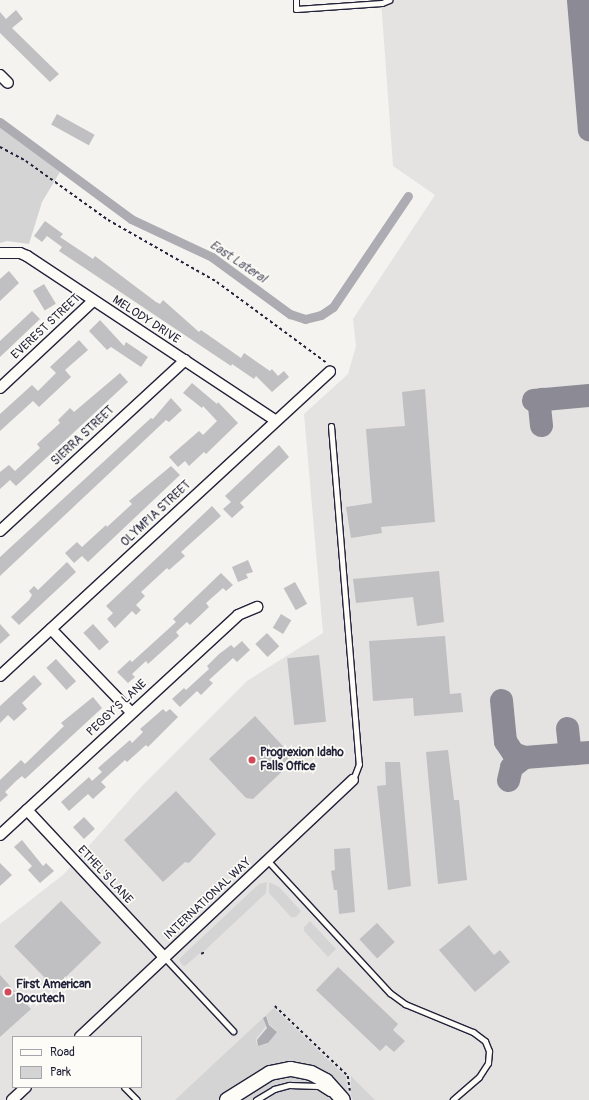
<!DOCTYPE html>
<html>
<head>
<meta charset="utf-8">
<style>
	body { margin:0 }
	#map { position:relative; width:589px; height:1100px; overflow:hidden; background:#f4f3ef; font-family:Pangolin,sans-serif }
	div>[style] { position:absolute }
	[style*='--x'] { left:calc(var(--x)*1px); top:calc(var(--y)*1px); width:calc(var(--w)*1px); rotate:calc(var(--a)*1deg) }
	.built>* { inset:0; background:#e4e3e2 }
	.green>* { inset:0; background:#d5d4d5 }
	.water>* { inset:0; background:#acacb2 }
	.canal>* { height:9px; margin:-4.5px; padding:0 4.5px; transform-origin:4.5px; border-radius:4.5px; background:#acacb2 }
	.taxiway>* { height:23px; margin:-11.5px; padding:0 11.5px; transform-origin:11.5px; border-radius:11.5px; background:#8b8a95 }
	.building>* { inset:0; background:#c0bfc2; transform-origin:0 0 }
	.path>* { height:1.5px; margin-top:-0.75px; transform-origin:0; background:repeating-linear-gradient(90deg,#22223b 0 3px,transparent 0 6px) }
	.roads { filter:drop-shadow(1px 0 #22223b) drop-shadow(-1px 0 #22223b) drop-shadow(0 1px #22223b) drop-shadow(0 -1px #22223b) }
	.lane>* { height:5px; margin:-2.5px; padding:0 2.5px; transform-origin:2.5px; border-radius:2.5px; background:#fdfcf7 }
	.street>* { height:10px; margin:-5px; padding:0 5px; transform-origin:5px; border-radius:5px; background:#fdfcf7 }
	.secondary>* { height:14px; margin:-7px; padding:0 7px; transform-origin:7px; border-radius:7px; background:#fdfcf7 }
	.dots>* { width:11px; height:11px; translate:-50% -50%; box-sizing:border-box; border:2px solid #fdfcf7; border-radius:50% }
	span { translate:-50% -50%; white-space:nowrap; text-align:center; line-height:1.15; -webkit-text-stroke:3.5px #fdfcf7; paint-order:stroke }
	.street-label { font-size:12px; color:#22223b }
	.poi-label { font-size:12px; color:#22223b; font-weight:700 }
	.left { translate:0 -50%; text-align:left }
	.water-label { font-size:13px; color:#59596b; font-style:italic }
	.legend { position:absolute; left:12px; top:1036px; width:130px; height:52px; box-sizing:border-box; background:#fdfcf7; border:1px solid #a5a5ac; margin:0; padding:5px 7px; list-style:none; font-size:12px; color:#22223b }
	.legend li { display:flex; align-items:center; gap:8px; height:20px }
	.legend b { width:20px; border:1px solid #a5a5ac }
</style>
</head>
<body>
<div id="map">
	<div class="built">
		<div style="clip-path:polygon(evenodd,381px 0,589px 0,589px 1100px,0 1100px,0 924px,64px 874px,141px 787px,247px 681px,323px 633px,304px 414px,348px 374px,356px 346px,353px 319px,435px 195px,393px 166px,381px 0,13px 1037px,141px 1037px,141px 1087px,13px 1087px,13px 1037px)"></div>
	</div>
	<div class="green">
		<div style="clip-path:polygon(0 127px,60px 172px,42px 202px,29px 244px,7px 241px,0 243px)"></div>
		<div style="clip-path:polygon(267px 882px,266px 893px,201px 954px,200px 953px,185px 966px,182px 965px,179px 959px,259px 884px)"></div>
		<div style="clip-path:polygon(269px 882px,279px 887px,301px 911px,296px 917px,291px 917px,269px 893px)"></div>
		<div style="clip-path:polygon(310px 921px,336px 949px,328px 957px,304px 931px,304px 927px)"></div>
		<div style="clip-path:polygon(274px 1008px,346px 1077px,348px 1095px,337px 1083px,299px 1065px,224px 1100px,175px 1100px,263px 1018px,266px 1026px,256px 1039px,257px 1046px,267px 1044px,277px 1031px,270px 1025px,266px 1015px)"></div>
		<div style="clip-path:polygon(295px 1075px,314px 1080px,317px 1084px,284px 1083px,272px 1087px,253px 1100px,241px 1100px,269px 1079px)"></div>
		<div style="clip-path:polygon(351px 1076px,375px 1100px,353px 1100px,351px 1095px)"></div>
		<div style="clip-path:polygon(302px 1087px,321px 1091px,334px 1100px,269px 1100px,272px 1093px,279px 1090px)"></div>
	</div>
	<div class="water">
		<div style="clip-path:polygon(266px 1016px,269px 1025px,277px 1032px,268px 1043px,258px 1046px,257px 1040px,267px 1028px,263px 1018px)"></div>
	</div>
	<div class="canal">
		<div style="--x:0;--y:122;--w:163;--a:36.5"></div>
		<div style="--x:131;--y:219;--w:89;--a:25.1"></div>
		<div style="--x:212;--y:257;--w:97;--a:36.2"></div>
		<div style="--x:290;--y:314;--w:16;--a:18"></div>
		<div style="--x:305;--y:319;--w:16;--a:-14"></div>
		<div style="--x:321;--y:315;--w:14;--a:-34"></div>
		<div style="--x:333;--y:307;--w:134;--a:-56"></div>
	</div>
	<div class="taxiway">
		<div style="--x:578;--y:0;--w:130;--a:85.2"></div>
		<div style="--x:533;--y:400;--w:56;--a:-5.1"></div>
		<div style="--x:541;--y:425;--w:20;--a:-96"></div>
		<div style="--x:539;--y:405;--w:7;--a:-63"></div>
		<div style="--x:501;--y:700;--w:41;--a:84.4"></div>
		<div style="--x:505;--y:741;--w:14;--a:56"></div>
		<div style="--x:513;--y:753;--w:12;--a:20"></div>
		<div style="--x:524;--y:757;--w:65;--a:-4.4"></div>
		<div style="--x:567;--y:728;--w:19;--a:84"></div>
		<div style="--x:569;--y:747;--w:8;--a:50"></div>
		<div style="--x:508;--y:780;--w:13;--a:-77"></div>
		<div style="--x:511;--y:767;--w:16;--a:-38"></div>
	</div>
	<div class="building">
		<div style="clip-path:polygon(16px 10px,23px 19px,12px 28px,59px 74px,50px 82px,0 33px,0 12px,6px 19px)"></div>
		<div style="left:57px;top:114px;width:43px;height:12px;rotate:29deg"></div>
		<div style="clip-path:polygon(45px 221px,63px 234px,60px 237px,93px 259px,95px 256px,156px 302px,160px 304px,163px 300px,199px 332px,201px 330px,241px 358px,244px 353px,270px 371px,272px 369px,278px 376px,284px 371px,289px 377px,272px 392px,256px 376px,254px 379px,232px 364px,231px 366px,59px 251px,62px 247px,47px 236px,42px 242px,34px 236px)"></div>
		<div style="clip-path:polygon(9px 271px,19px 283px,0 301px,0 279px)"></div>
		<div style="left:44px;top:284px;width:23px;height:13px;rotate:59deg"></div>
		<div style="clip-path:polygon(32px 311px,40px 319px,0 357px,0 341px)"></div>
		<div style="clip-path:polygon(100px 320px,124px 346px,126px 342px,148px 357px,141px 367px,111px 347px,107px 350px,89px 331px)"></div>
		<div style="clip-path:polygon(79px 340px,88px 350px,65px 370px,71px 377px,39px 407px,33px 401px,0 431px,0 414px,32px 385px,38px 391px,56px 373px,50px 367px)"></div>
		<div style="clip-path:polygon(120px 373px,128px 382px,16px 486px,10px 480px,0 489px,0 472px,9px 465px,15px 471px,40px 448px,37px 444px,60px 423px,58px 420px,70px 408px,74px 412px)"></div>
		<div style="clip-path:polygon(192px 383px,217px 404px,218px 402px,238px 423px,206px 454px,204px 452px,189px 466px,185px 461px,178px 467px,169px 457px,199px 431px,203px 435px,217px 421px,203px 406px,202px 408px,183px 393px)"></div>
		<div style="clip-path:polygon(425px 389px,435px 522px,381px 527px,382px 533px,351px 538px,346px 507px,372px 503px,366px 429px,405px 426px,402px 392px)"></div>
		<div style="clip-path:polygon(171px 398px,182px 410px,169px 422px,166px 420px,0 576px,0 557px,151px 418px,153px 419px)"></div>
		<div style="clip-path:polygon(279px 445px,289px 457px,240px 503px,244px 507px,232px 518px,223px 509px,231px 502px,225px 496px)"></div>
		<div style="clip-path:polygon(171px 466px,180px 475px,88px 562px,82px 556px,74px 563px,65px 553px,77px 542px,82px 547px,106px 525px,107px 527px,132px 504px,129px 501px)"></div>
		<div style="clip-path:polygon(212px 506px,221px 516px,181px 552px,185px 556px,169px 570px,167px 568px,141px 592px,145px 596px,136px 605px,141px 610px,136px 615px,132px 611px,115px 628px,107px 619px,113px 613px,106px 606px)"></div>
		<div style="clip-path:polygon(248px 560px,253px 572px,246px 574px,248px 578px,238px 582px,232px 567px)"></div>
		<div style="clip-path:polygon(67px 562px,76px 572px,19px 625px,11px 617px,29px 600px,32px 595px,29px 591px,34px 586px,38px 590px)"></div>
		<div style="clip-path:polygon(439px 571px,444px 622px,417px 626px,413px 597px,356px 603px,353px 579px)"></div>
		<div style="clip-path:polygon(221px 573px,233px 585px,226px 591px,223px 588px,206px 603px,209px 607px,190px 625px,187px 622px,176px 632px,179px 636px,148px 664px,146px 661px,132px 674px,135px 677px,128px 683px,117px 672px,130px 660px,132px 662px,176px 622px,173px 619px)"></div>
		<div style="left:295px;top:582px;width:25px;height:13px;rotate:61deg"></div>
		<div style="left:281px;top:614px;width:12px;height:16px;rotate:31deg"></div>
		<div style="clip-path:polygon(0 624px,10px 635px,0 644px)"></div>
		<div style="left:93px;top:624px;width:24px;height:13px;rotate:48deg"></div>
		<div style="left:267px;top:633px;width:18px;height:16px;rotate:47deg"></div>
		<div style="clip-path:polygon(445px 636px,450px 694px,461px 693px,463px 712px,414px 716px,413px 698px,373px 701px,369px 641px)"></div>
		<div style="clip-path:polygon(242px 641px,250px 650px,237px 662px,233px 658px,209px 680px,213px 683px,201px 695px,197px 691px,180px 707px,172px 699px,184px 688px,186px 690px,209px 669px,207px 666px,219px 654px,231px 645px,234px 648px)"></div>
		<div style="left:319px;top:655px;width:67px;height:32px;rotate:84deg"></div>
		<div style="left:56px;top:659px;width:30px;height:13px;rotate:48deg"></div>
		<div style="clip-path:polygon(34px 675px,42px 684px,22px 703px,27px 709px,14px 721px,8px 715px,0 723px,0 706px)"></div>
		<div style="clip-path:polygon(93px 697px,102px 708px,25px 779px,22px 776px,16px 781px,5px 792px,8px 795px,0 802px,0 780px,21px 760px,25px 764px,64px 726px,61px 723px)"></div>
		<div style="clip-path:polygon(163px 709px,166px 712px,170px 709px,178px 717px,148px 747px,146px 745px,127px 762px,125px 760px,101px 782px,106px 787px,93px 799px,88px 794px,69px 811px,61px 802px,89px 777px,92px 781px,102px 772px,98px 768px,130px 740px,132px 743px,143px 732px,140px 729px)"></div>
		<div style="clip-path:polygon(255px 716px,292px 756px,290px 764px,253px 799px,246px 798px,209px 759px)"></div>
		<div style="clip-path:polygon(448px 750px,454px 800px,459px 800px,467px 880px,438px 884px,426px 752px)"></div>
		<div style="clip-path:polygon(385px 762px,400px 762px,411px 886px,388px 890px,377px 786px,386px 785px)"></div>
		<div style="clip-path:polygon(176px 791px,216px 834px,189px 863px,185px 862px,163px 882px,124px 840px)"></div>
		<div style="left:84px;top:817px;width:16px;height:15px;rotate:47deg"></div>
		<div style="clip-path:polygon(22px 840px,43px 866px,46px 863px,54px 871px,40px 883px,28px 870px,32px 866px,14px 847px)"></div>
		<div style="clip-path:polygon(350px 848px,355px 912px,339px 914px,337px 890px,334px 890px,331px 871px,335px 870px,334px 849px)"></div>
		<div style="clip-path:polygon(0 863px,12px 875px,0 886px)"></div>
		<div style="left:61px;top:901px;width:58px;height:65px;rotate:46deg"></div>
		<div style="left:377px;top:923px;width:26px;height:24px;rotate:47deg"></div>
		<div style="clip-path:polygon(469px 925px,494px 955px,500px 950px,510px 962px,475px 992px,439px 950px)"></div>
		<div style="clip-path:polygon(338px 967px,398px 1024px,393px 1030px,405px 1041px,394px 1052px,386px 1045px,380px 1051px,316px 990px)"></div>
		<div style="clip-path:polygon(0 975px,31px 1009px,0 1037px)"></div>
	</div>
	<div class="path">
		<div style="--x:0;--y:147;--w:30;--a:28"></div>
		<div style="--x:26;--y:161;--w:101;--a:35.7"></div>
		<div style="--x:108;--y:220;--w:125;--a:29.6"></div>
		<div style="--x:217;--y:282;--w:137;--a:36.4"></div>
		<div style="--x:201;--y:954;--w:4;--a:-27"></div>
		<div style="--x:275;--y:1006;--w:101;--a:43.8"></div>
		<div style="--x:348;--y:1076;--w:15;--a:82"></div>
	</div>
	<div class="roads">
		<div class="lane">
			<div style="--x:296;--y:0;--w:9;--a:90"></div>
			<div style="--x:296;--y:9;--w:86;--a:-4"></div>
			<div style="--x:382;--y:3;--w:8;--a:-23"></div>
			<div style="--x:331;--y:426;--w:339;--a:85.3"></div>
			<div style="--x:359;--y:764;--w:17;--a:111"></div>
			<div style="--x:268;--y:861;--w:180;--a:47.3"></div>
			<div style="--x:390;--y:993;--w:19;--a:36"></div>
			<div style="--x:405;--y:1004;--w:74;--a:22.4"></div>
			<div style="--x:473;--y:1032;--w:15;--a:37"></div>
			<div style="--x:485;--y:1041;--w:11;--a:68"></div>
			<div style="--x:489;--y:1051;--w:12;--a:95"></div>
			<div style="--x:488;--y:1063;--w:17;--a:123"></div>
			<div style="--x:479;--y:1077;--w:35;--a:139"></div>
			<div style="--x:165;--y:958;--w:100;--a:47"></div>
			<div style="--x:124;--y:1087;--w:18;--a:45"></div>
			<div style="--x:256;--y:1100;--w:21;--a:-31"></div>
			<div style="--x:274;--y:1089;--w:16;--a:-15"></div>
			<div style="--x:289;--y:1085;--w:29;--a:2"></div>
			<div style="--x:318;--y:1086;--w:13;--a:32"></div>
		</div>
		<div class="street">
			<div style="--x:0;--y:75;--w:11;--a:45"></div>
			<div style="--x:0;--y:253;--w:20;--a:0"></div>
			<div style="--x:20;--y:253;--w:8;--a:23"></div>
			<div style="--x:27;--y:256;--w:297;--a:33.5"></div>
			<div style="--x:0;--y:388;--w:127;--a:-43.1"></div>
			<div style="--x:0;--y:531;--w:252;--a:-42.7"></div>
			<div style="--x:51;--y:629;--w:115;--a:46.1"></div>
			<div style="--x:0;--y:676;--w:449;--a:-42.7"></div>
			<div style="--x:27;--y:810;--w:202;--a:47"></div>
			<div style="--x:0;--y:835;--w:324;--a:-42.7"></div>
			<div style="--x:238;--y:615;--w:21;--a:-23"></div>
			<div style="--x:80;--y:1037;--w:375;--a:-43.3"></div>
			<div style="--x:12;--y:1100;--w:19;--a:-43"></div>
		</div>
		<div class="secondary">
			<div style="--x:227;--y:1100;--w:51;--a:-32.1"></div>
			<div style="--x:270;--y:1073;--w:21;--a:-11"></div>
			<div style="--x:291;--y:1069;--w:20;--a:11"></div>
			<div style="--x:311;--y:1073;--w:17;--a:28"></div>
			<div style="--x:326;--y:1081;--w:25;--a:48"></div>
		</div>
	</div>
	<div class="dots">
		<div style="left:252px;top:760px;background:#d1495b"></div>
		<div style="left:8px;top:992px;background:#d1495b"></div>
	</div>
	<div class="street-label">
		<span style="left:146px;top:320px;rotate:33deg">MELODY DRIVE</span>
		<span style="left:46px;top:327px;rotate:-43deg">EVEREST STREET</span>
		<span style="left:83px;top:436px;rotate:-43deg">SIERRA STREET</span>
		<span style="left:156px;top:514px;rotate:-43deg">OLYMPIA STREET</span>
		<span style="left:117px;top:708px;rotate:-43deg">PEGGY'S LANE</span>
		<span style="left:105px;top:875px;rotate:47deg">ETHEL'S LANE</span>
		<span style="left:208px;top:899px;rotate:-43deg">INTERNATIONAL WAY</span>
	</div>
	<div class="poi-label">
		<span class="left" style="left:260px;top:760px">Progrexion Idaho<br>Falls Office</span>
		<span class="left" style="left:16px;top:992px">First American<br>Docutech</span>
	</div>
	<div class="water-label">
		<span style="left:238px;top:262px;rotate:34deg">East Lateral</span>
	</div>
	<ul class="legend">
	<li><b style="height:5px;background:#fdfcf7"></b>Road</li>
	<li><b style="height:11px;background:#d5d4d5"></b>Park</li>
	</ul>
</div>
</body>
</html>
